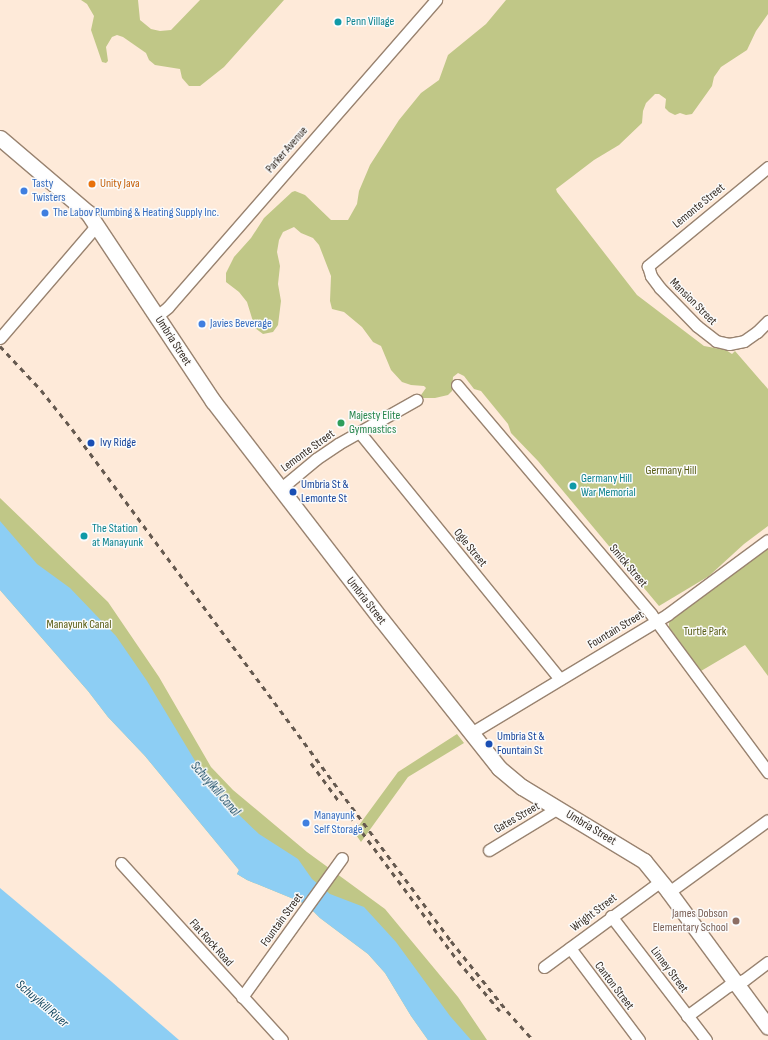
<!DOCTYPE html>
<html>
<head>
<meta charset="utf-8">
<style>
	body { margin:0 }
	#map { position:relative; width:768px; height:1040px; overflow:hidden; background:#feead9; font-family:"Sofia Sans Condensed",sans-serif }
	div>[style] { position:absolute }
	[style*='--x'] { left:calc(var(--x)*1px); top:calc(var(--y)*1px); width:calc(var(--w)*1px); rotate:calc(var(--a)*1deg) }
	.green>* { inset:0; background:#c0c787 }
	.water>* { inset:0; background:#8dcef4 }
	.roads { filter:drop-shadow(1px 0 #998370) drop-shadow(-1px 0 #998370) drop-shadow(0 1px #998370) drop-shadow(0 -1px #998370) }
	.minor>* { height:11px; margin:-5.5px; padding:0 5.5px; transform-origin:5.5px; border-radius:5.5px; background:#fff }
	.secondary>* { height:15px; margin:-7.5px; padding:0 7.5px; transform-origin:7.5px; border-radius:7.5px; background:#fff }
	.rail>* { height:3px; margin-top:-1.5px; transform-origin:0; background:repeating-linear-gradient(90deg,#65594f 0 5px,transparent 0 10px) }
	.dots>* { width:11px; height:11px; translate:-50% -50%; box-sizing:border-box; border:2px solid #fbfbfb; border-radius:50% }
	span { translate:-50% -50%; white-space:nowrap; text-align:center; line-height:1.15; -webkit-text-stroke:3px #fbfbfb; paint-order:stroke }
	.culture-label { font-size:12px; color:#0d838f }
	.left { translate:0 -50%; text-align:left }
	.street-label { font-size:12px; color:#342b23 }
	.shop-label { font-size:12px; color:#366cbe }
	.food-label { font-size:12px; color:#c56008 }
	.leisure-label { font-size:12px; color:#27864d }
	.transit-label { font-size:12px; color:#164399 }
	.park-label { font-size:12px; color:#575c14 }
	.education-label { font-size:12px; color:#785e54 }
	.right { translate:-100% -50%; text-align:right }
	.water-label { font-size:13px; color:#093f59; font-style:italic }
</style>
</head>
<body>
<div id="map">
	<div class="green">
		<div style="clip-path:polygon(81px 0,138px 0,140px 20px,151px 29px,160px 31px,171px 30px,200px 0,284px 0,224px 67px,200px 86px,189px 86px,182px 78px,180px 69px,155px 65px,149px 60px,146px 53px,123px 37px,117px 35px,112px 37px,106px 47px,108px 61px,106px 63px,102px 62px,91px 30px,94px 16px,87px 4px)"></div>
		<div style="clip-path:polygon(506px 0,768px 0,768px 14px,756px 31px,747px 50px,721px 67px,714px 77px,712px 86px,692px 114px,686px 115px,680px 113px,675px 115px,669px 112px,665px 108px,666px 99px,659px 94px,655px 94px,646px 103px,643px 111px,642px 123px,619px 145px,594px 160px,556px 189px,557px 192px,637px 295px,704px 346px,726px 350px,732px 354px,735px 351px,768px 389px,768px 526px,744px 544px,709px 576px,659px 606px,538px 461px,511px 433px,508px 424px,481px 391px,474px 389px,464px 376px,458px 373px,453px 377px,452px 391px,448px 395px,435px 398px,423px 398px,421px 395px,426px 388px,424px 386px,411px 385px,402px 382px,391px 370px,381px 346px,373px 342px,362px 327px,344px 312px,332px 309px,330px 301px,331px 276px,319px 245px,313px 238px,301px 233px,294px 227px,283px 232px,279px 240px,277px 252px,280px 266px,278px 284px,281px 301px,278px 325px,273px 332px,263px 334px,255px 328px,247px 302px,239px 292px,226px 282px,226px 273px,234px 257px,251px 238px,264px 218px,292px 192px,295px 191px,305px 195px,331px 220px,348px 220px,357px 204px,359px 191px,370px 165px,399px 120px,421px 93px,439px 80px,448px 55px,486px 24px)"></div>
		<div style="clip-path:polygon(0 498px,108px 602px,159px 677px,211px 767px,233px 790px,307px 852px,385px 909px,458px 997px,487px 1040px,428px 1040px,411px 1016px,385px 973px,368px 954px,320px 918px,314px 912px,301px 902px,247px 880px,237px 874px,239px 870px,145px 756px,108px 717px,88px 691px,0 590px)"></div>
		<div style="clip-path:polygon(768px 548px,768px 676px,745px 645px,701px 671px,669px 627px,669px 621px)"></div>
		<div style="clip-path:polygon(457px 734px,464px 743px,408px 777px,361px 842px,354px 832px,398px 772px)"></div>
	</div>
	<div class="water">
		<div style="clip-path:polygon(0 521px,37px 564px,70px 588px,116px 636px,147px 681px,212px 789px,259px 834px,298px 859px,312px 879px,330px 894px,364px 907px,396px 942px,450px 1016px,471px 1040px,428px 1040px,411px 1016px,385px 973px,368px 954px,320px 918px,314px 912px,301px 902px,247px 880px,237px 874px,239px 870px,145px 756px,108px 717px,88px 691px,0 590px)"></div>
		<div style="clip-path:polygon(0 888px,112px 982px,179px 1040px,0 1040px)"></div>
	</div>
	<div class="roads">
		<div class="minor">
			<div style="--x:768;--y:167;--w:156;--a:140.5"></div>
			<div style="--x:648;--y:266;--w:10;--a:73"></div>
			<div style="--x:651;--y:276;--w:15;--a:53"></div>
			<div style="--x:660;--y:288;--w:53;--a:45.8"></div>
			<div style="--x:697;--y:326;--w:24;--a:38"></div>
			<div style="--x:716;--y:341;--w:13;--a:13"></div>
			<div style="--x:729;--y:344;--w:15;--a:-11"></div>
			<div style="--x:744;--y:341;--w:16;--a:-35"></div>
			<div style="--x:757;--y:332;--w:16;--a:-45"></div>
			<div style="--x:157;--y:316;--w:14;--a:-39"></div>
			<div style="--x:168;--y:307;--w:408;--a:-48.9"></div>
			<div style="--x:0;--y:338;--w:149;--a:-49.4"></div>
			<div style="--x:457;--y:385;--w:300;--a:49.7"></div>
			<div style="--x:651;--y:614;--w:197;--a:53.5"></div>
			<div style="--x:360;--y:433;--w:317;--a:50.9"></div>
			<div style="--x:280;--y:489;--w:47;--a:-39.8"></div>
			<div style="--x:316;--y:459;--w:27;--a:-34"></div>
			<div style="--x:338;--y:444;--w:90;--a:-29.4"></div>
			<div style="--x:471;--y:733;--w:230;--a:-31.1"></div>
			<div style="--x:668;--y:614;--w:124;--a:-36.5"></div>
			<div style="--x:489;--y:850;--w:81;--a:-31.3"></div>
			<div style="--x:121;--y:863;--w:239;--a:47.7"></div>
			<div style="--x:669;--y:892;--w:122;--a:-36"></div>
			<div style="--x:611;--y:916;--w:156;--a:52.5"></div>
			<div style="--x:570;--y:948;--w:115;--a:53.1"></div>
			<div style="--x:544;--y:967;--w:145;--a:-36.3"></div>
			<div style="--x:242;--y:997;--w:171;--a:-54.3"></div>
			<div style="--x:687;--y:1016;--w:51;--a:-36.2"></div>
			<div style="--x:728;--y:986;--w:17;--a:-21"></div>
			<div style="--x:744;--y:980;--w:30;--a:-37"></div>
		</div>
		<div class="secondary">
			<div style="--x:0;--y:138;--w:116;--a:40.4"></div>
			<div style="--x:88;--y:213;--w:226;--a:56.4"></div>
			<div style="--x:213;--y:401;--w:275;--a:52.4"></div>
			<div style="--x:381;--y:619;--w:190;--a:51.6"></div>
			<div style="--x:499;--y:768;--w:30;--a:40"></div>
			<div style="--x:522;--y:787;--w:143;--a:31.2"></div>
			<div style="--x:644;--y:861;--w:40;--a:51"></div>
			<div style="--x:669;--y:892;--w:167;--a:53.7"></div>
		</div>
	</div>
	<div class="rail">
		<div style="--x:0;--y:346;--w:60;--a:47"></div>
		<div style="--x:41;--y:390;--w:50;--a:51.5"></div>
		<div style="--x:72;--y:429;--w:637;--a:53.49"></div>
		<div style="--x:451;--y:941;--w:90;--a:51.3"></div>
		<div style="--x:507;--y:1011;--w:39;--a:48"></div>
		<div style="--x:311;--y:763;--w:46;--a:53.9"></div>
		<div style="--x:350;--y:816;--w:181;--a:53.3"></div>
		<div style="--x:458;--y:961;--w:65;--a:50"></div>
	</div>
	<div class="dots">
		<div style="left:338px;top:22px;background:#0f9aa8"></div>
		<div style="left:92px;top:184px;background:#e8710a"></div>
		<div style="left:24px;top:191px;background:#3f7fe0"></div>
		<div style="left:45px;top:213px;background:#3f7fe0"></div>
		<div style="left:202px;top:324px;background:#3f7fe0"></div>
		<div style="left:341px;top:423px;background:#2e9e5b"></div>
		<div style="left:91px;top:443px;background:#1a4fb4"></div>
		<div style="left:573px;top:486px;background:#0f9aa8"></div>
		<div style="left:293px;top:492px;background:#1a4fb4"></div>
		<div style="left:84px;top:536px;background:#0f9aa8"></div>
		<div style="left:489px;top:744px;background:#1a4fb4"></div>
		<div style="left:306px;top:823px;background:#3f7fe0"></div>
		<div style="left:736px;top:921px;background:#8d6e63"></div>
	</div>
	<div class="culture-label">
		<span class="left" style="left:346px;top:22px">Penn Village</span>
		<span class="left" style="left:581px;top:486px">Germany Hill<br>War Memorial</span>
		<span class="left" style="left:92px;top:536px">The Station<br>at Manayunk</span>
	</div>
	<div class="street-label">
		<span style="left:287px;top:150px;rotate:-49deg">Parker Avenue</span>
		<span style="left:699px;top:206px;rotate:-39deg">Lemonte Street</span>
		<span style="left:693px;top:302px;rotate:45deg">Mansion Street</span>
		<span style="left:173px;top:341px;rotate:57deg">Umbria Street</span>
		<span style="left:308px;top:451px;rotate:-36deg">Lemonte Street</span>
		<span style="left:470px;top:548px;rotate:51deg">Ogle Street</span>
		<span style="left:628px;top:566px;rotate:50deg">Smick Street</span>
		<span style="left:366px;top:601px;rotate:52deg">Umbria Street</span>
		<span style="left:616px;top:630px;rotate:-31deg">Fountain Street</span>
		<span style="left:517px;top:818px;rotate:-30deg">Gates Street</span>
		<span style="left:591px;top:828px;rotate:31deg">Umbria Street</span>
		<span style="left:594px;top:913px;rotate:-37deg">Wright Street</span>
		<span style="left:282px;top:920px;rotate:-54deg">Fountain Street</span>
		<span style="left:211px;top:943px;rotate:48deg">Flat Rock Road</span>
		<span style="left:669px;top:970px;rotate:53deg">Linney Street</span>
		<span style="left:614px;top:986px;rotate:53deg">Canton Street</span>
	</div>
	<div class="shop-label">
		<span class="left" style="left:32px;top:191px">Tasty<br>Twisters</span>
		<span class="left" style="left:53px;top:213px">The Labov Plumbing &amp; Heating Supply Inc.</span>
		<span class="left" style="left:210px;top:324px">Javies Beverage</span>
		<span class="left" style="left:314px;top:823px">Manayunk<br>Self Storage</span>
	</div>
	<div class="food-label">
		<span class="left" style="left:100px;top:184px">Unity Java</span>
	</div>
	<div class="leisure-label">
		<span class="left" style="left:349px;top:423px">Majesty Elite<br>Gymnastics</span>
	</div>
	<div class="transit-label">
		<span class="left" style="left:100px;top:443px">Ivy Ridge</span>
		<span class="left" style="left:301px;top:492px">Umbria St &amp;<br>Lemonte St</span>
		<span class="left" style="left:497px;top:744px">Umbria St &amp;<br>Fountain St</span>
	</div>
	<div class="park-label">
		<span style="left:671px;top:471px">Germany Hill</span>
		<span style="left:79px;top:625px">Manayunk Canal</span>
		<span style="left:705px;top:632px">Turtle Park</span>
	</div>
	<div class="education-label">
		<span class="right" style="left:728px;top:921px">James Dobson<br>Elementary School</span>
	</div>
	<div class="water-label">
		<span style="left:215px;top:789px;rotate:49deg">Schuylkill Canal</span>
		<span style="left:42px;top:1004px;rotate:41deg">Schuylkill River</span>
	</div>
</div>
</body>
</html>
